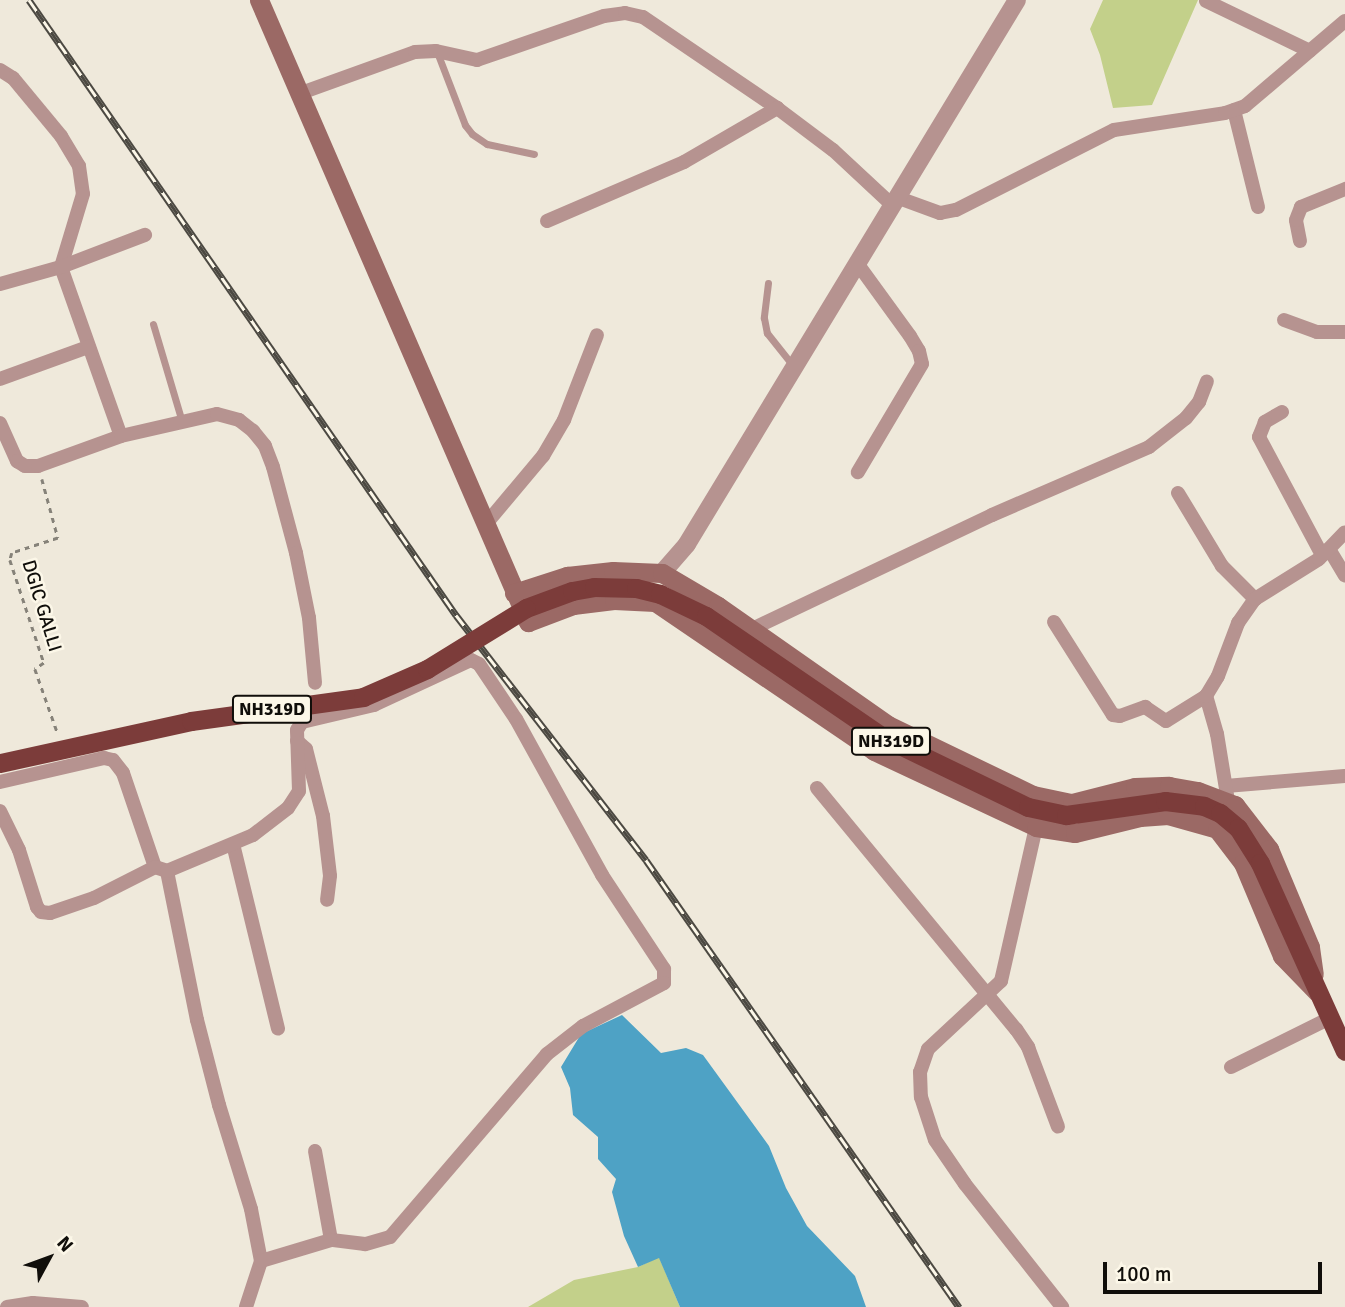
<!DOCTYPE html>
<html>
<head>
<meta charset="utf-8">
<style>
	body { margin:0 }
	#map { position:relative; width:1345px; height:1307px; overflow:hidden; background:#efe9db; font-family:Signika,sans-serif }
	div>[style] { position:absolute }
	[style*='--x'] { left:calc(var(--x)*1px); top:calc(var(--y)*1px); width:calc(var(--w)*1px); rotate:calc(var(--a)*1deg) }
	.green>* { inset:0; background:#c3d08a }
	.water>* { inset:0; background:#4ea2c5 }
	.path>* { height:2.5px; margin-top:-1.25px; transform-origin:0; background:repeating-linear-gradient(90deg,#868279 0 5px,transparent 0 10px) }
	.service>* { height:7px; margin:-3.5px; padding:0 3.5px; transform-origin:3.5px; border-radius:3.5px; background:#b69390 }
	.minor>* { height:14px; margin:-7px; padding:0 7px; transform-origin:7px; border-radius:7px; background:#b69390 }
	.tertiary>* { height:18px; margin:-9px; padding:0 9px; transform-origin:9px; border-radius:9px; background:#b69390 }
	.secondary>* { height:19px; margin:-9.5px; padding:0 9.5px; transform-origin:9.5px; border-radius:9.5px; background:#9b6965 }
	.trunk>* { height:19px; margin:-9.5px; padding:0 9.5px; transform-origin:9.5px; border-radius:9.5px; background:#7c3c3a }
	.rail>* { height:7px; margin-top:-3.5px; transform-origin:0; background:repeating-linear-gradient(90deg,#fcf7e8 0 13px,#4c4942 0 26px); box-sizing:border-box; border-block:2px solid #4c4942 }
	.trunk-bridge>* { height:19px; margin:-9.5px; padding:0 9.5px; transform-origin:9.5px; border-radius:9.5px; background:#7c3c3a }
	span { translate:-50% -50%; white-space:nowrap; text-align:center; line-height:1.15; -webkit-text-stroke:5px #fcf7e8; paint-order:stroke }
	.shield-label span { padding:2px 5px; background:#fcf7e8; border:2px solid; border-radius:5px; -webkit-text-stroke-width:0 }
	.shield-label { font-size:18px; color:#100e0a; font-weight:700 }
	.street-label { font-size:19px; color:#100e0a }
	.north { position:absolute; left:14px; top:1223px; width:70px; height:70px; -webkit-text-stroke:5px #fcf7e8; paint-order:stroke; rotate:49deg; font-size:19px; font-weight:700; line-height:28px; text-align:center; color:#100e0a }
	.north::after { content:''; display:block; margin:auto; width:24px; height:32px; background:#100e0a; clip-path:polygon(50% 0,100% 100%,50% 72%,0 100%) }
	.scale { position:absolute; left:1103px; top:1262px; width:219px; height:32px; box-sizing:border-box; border:4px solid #100e0a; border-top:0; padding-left:9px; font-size:21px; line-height:24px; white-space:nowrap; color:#100e0a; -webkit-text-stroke:5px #fcf7e8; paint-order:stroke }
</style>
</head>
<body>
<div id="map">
	<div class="green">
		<div style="clip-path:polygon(1103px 0,1198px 0,1152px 105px,1113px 108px,1100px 55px,1090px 29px)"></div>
		<div style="clip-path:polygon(659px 1257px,680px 1307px,528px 1307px,574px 1280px,638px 1267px)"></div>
	</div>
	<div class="water">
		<div style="clip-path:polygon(622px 1015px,661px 1053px,686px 1048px,703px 1055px,769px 1146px,786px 1188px,807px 1226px,855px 1276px,866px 1307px,680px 1307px,659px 1258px,638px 1267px,624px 1236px,612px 1192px,616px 1179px,598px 1159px,598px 1137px,573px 1115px,570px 1088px,561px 1067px,581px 1034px)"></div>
	</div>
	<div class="path">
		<div style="--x:42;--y:479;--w:61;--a:74.8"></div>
		<div style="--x:58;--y:538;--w:48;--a:161.9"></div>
		<div style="--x:12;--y:553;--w:7;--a:106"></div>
		<div style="--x:10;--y:560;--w:108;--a:71.7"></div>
		<div style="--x:44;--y:663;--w:11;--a:146"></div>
		<div style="--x:35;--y:669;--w:69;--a:70.5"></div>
	</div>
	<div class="service">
		<div style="--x:437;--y:52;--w:78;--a:69"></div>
		<div style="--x:465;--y:125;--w:11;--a:52"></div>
		<div style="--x:472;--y:134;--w:18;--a:34"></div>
		<div style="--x:487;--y:144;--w:48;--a:12"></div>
		<div style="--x:768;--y:283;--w:35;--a:97"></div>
		<div style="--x:764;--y:318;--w:15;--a:79"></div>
		<div style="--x:767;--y:333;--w:43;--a:51.5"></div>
		<div style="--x:153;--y:324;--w:102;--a:73.5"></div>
	</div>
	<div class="minor">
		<div style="--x:1206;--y:1;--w:115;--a:25.7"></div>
		<div style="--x:0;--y:70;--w:15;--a:32"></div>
		<div style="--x:13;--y:78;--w:75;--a:50.4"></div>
		<div style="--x:61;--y:136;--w:35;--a:59"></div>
		<div style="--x:79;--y:166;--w:28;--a:82"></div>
		<div style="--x:83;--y:194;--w:76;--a:106.8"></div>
		<div style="--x:61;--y:267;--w:179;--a:70.5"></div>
		<div style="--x:301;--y:93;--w:121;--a:-19.8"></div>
		<div style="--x:415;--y:52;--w:21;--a:-3"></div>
		<div style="--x:436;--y:51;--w:42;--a:12.4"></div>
		<div style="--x:477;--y:60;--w:134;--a:-19.1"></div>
		<div style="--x:604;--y:16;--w:21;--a:-8"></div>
		<div style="--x:625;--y:13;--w:18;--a:13"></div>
		<div style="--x:643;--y:17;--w:162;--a:34.2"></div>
		<div style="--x:777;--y:108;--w:70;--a:36.9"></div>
		<div style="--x:833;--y:150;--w:81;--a:43"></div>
		<div style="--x:1234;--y:110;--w:100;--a:76.1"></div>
		<div style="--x:896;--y:197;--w:47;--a:20"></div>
		<div style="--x:940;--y:213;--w:16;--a:-11"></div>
		<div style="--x:956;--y:210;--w:177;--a:-26.9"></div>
		<div style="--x:1114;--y:130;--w:112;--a:-8.7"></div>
		<div style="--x:1225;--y:113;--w:21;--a:-19"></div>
		<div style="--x:1245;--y:106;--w:131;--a:-40.4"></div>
		<div style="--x:547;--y:221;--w:149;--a:-23.3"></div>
		<div style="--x:684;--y:162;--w:108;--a:-30.1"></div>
		<div style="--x:1300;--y:241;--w:21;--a:-101"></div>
		<div style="--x:1296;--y:220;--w:14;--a:-69"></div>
		<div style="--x:1301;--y:207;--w:48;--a:-22.2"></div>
		<div style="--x:857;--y:263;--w:90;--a:54"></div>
		<div style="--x:910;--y:336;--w:17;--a:59"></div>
		<div style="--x:919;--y:351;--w:13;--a:77"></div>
		<div style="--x:922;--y:364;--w:126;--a:120.7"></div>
		<div style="--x:0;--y:284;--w:63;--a:-15.6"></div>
		<div style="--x:61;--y:267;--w:90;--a:-20.9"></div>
		<div style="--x:1284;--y:320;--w:35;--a:20"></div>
		<div style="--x:1317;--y:332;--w:28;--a:0"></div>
		<div style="--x:0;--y:379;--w:94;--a:-20"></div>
		<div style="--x:1282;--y:412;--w:20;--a:150"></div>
		<div style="--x:1265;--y:422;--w:16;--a:112"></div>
		<div style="--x:1259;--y:437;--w:134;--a:61.9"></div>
		<div style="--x:0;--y:423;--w:42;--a:65.9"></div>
		<div style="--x:17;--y:461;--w:9;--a:32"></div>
		<div style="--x:25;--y:466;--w:13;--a:0"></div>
		<div style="--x:38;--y:466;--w:88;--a:-19.9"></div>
		<div style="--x:121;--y:436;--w:98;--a:-12.9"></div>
		<div style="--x:217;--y:414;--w:23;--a:15"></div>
		<div style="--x:239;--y:420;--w:18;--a:38"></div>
		<div style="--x:253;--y:431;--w:19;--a:51"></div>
		<div style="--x:265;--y:446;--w:22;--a:69"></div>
		<div style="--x:273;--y:467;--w:89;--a:75"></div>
		<div style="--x:296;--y:553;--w:66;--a:78.7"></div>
		<div style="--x:309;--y:618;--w:65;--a:84.7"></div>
		<div style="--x:1178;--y:493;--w:85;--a:58.9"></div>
		<div style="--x:1222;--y:566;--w:47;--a:45"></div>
		<div style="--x:485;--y:525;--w:90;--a:-50"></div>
		<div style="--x:543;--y:456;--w:42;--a:-59.7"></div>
		<div style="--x:564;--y:420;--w:91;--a:-68.8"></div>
		<div style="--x:1329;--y:549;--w:31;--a:59"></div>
		<div style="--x:1054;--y:622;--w:110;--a:57.6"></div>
		<div style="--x:1113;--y:715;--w:7;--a:8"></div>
		<div style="--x:1120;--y:716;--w:27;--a:-20"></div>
		<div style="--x:1145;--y:707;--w:25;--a:34"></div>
		<div style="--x:1166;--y:721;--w:47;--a:-32"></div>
		<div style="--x:750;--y:630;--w:268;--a:-25.4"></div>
		<div style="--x:992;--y:515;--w:171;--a:-23.4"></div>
		<div style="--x:1149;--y:447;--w:47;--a:-38.1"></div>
		<div style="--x:1186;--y:418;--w:21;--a:-51"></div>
		<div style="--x:1199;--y:402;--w:22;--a:-69"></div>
		<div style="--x:297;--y:741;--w:12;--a:42"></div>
		<div style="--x:306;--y:749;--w:69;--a:75.8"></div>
		<div style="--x:323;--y:816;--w:60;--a:83.3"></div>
		<div style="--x:330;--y:876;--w:24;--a:97"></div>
		<div style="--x:0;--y:782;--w:107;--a:-13"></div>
		<div style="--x:104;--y:758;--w:9;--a:13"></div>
		<div style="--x:113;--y:760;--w:16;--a:52"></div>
		<div style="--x:123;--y:773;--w:99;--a:71.2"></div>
		<div style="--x:155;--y:867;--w:13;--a:18"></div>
		<div style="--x:1226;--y:786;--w:119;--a:-4.8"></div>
		<div style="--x:817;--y:788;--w:313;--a:50.5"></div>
		<div style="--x:1016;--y:1029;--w:22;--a:56"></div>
		<div style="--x:1028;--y:1047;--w:85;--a:69.4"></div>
		<div style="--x:1228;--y:801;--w:68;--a:-99.3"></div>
		<div style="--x:1217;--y:734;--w:40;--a:-106"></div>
		<div style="--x:1206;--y:696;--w:23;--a:-59"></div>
		<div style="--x:1218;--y:676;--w:57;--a:-69.3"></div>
		<div style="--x:1238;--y:623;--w:29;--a:-55"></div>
		<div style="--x:1255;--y:599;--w:75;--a:-32"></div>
		<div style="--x:1319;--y:559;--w:37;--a:-46"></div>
		<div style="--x:0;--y:811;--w:43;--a:64"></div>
		<div style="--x:19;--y:850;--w:60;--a:72.5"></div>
		<div style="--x:37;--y:907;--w:6;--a:51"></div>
		<div style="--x:41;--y:912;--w:9;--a:6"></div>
		<div style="--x:50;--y:913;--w:46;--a:-18.8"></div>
		<div style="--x:94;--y:898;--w:68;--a:-26.9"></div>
		<div style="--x:1036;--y:827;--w:158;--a:102.8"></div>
		<div style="--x:1001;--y:981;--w:100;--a:137"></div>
		<div style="--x:928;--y:1049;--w:24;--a:109"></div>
		<div style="--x:920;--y:1072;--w:25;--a:88"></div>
		<div style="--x:921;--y:1097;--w:45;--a:72"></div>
		<div style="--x:935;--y:1140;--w:53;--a:55.7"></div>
		<div style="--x:965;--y:1184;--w:157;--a:51.7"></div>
		<div style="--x:233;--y:844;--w:190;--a:76.3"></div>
		<div style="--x:1231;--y:1067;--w:110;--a:-26.3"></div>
		<div style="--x:315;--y:1151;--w:90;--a:79.8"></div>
		<div style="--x:7;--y:1307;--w:26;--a:-9"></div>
		<div style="--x:33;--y:1303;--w:49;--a:4.7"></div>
		<div style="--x:246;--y:1307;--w:48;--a:-71.9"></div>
		<div style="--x:261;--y:1261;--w:53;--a:-100.9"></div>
		<div style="--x:251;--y:1209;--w:109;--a:-107.1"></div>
		<div style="--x:219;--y:1105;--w:88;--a:-104.5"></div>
		<div style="--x:197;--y:1020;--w:152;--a:-101.4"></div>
		<div style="--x:167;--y:871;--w:93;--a:-22.7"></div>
		<div style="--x:253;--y:835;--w:44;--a:-37.6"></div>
		<div style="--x:288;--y:808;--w:20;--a:-57"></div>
		<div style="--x:299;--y:791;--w:61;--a:-91.9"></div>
		<div style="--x:297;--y:730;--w:9;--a:-58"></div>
		<div style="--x:302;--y:722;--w:74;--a:-13.3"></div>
		<div style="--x:374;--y:705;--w:107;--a:-24.9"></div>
		<div style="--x:471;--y:660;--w:9;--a:27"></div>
		<div style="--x:479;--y:664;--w:66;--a:56.1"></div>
		<div style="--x:516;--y:719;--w:178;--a:61.1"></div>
		<div style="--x:602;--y:875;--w:113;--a:56.6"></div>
		<div style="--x:664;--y:969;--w:14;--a:90"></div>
		<div style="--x:664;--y:983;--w:92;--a:152"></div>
		<div style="--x:583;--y:1026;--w:46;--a:142.1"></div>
		<div style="--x:547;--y:1054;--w:241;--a:130.6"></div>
		<div style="--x:390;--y:1237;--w:26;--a:164"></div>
		<div style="--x:365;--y:1244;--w:34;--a:-173"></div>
		<div style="--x:331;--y:1240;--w:73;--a:163.3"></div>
	</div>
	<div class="tertiary">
		<div style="--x:662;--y:573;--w:38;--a:-49"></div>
		<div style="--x:687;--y:544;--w:636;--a:-58.76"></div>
	</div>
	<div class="secondary">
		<div style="--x:259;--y:0;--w:678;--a:66.61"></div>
		<div style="--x:528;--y:622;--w:48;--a:-20.7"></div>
		<div style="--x:573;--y:605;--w:41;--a:-7"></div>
		<div style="--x:614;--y:600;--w:41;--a:2.8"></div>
		<div style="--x:655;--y:602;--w:265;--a:34.2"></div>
		<div style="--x:874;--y:751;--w:179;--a:25.1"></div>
		<div style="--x:1036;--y:827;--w:39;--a:9"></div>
		<div style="--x:1075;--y:833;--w:67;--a:-13.8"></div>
		<div style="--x:1140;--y:817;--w:28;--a:-4"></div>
		<div style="--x:1168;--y:815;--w:51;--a:15.9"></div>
		<div style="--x:1217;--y:829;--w:43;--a:52.6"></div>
		<div style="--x:1243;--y:863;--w:101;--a:67.2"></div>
		<div style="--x:1282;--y:956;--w:50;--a:45.8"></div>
		<div style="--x:514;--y:593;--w:56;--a:-17.8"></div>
		<div style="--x:567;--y:576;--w:46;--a:-6.2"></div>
		<div style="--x:613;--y:571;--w:49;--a:2.3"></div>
		<div style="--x:662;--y:573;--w:65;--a:30.5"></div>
		<div style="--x:718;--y:606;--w:208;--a:35"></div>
		<div style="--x:888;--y:725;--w:161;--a:25.8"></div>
		<div style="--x:1033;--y:795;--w:40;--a:12"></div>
		<div style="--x:1072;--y:803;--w:65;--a:-14.3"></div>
		<div style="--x:1135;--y:787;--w:34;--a:-2"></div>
		<div style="--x:1169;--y:786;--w:29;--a:10"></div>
		<div style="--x:1198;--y:791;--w:40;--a:21"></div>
		<div style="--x:1235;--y:805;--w:56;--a:52.3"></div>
		<div style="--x:1269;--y:849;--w:106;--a:67.3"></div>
		<div style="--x:1310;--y:947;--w:27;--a:82"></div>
	</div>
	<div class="trunk">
		<div style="--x:526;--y:608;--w:49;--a:-20.3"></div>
		<div style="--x:572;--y:591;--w:22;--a:-10"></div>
		<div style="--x:594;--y:587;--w:42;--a:1.4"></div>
		<div style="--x:636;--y:588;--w:25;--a:14"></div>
		<div style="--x:660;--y:594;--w:51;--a:25.6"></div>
		<div style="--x:706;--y:616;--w:212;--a:34.4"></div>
		<div style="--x:881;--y:736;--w:163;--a:25.8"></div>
		<div style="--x:1028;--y:807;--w:39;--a:12"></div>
		<div style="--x:1066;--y:815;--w:100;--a:-8"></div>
		<div style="--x:1165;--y:801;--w:39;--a:7"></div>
		<div style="--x:1204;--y:806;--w:17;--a:24"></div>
		<div style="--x:1220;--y:813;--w:23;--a:40"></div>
		<div style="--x:1238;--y:828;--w:41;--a:57.8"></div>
		<div style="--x:1260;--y:863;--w:206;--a:65.7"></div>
	</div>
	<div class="rail">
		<div style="--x:29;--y:0;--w:749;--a:55.23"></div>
		<div style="--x:456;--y:615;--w:310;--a:52.2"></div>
		<div style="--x:646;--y:860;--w:546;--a:55"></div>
	</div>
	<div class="trunk-bridge">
		<div style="--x:0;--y:763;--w:196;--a:-12.4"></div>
		<div style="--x:191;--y:721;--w:174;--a:-7.9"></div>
		<div style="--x:363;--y:697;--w:70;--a:-23.6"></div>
		<div style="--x:427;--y:669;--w:116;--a:-31.6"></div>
	</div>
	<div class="shield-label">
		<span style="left:272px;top:709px">NH319D</span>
		<span style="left:891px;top:741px">NH319D</span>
	</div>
	<div class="street-label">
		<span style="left:41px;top:606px;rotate:73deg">DGIC GALLI</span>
	</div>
	<div class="north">N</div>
	<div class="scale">100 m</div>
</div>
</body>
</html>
